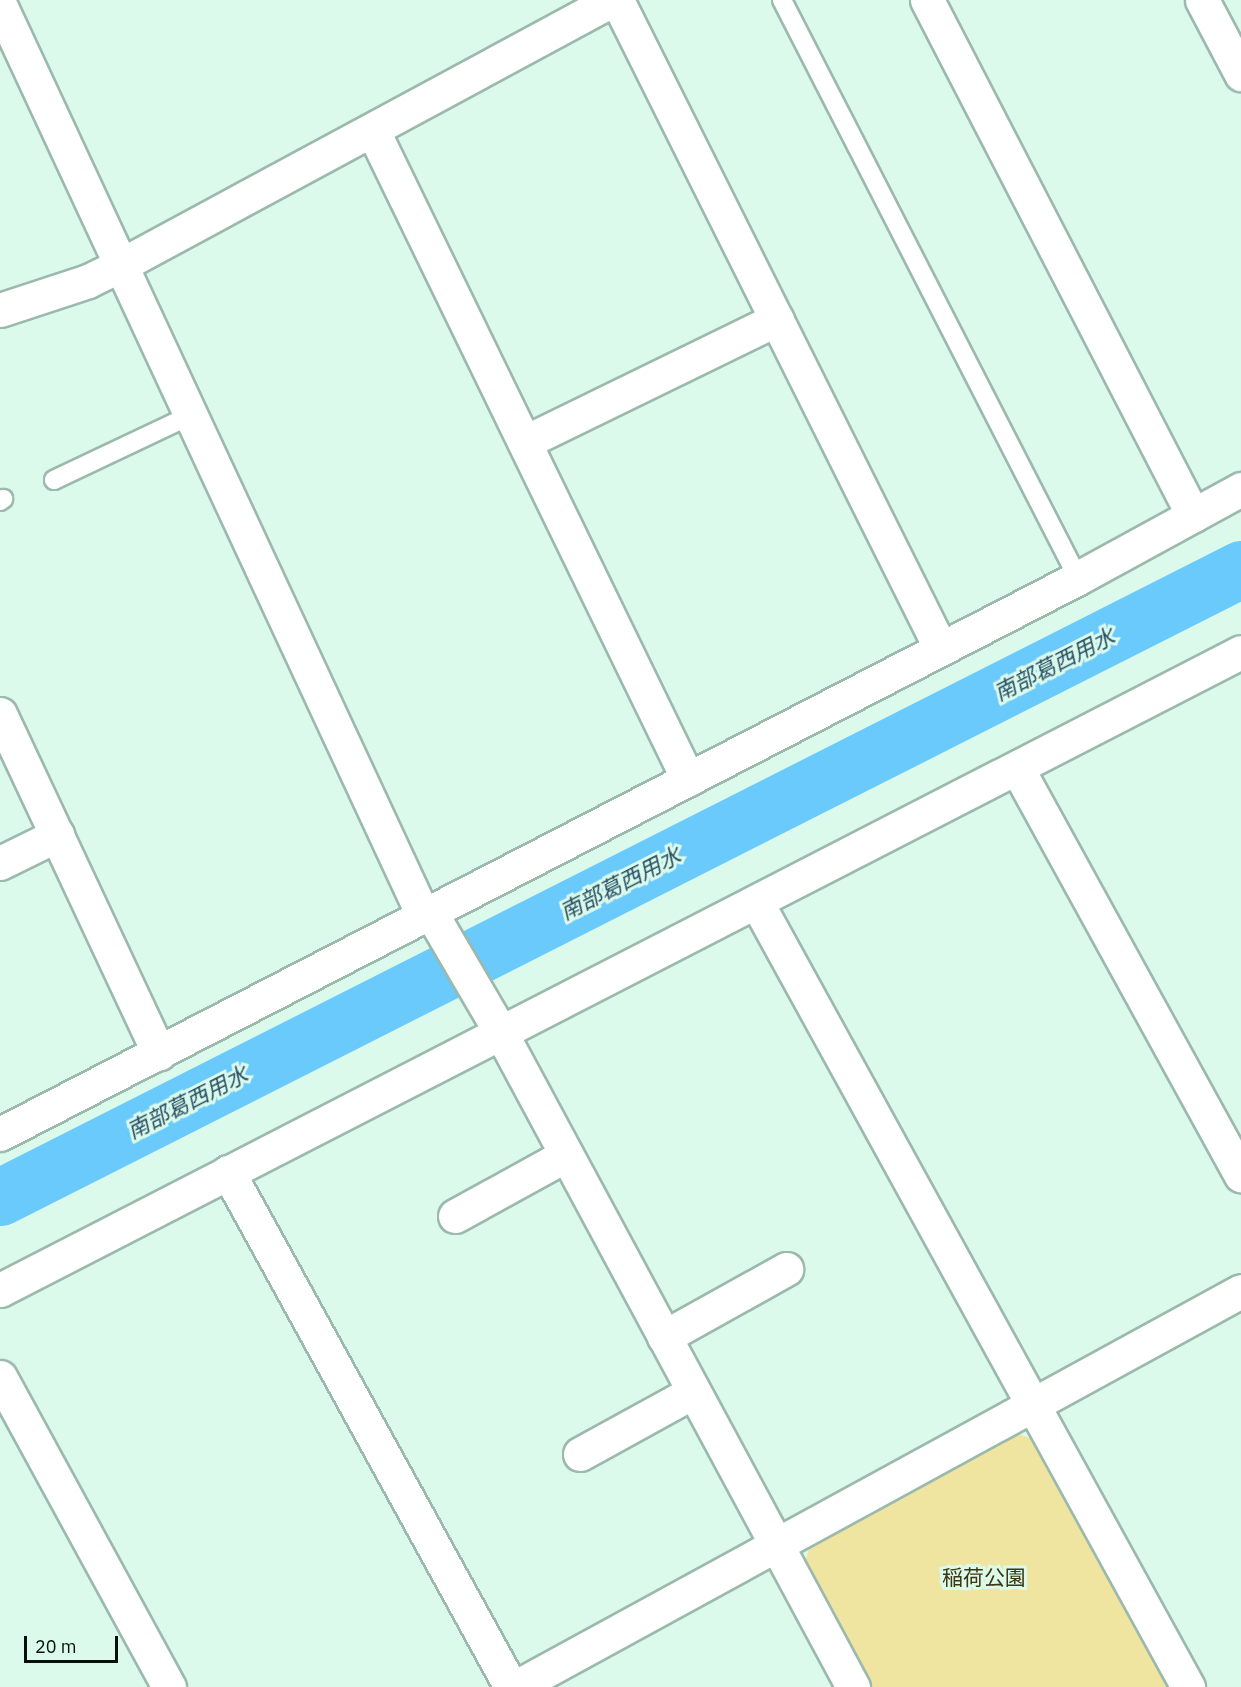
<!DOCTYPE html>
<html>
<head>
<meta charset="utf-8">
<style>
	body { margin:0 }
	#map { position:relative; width:1241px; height:1687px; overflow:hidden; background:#dbfaec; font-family:"IBM Plex Sans","Noto Sans JP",sans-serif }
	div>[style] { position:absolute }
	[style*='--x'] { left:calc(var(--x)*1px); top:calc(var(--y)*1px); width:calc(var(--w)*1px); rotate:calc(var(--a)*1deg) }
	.green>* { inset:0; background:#efe4a0 }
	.river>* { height:57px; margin:-28.5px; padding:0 28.5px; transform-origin:28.5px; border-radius:28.5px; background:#6acafb }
	.roads { filter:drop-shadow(2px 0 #9bb9ac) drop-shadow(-2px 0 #9bb9ac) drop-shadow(0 2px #9bb9ac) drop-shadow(0 -2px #9bb9ac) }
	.service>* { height:18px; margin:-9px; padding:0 9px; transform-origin:9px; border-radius:9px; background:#fff }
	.minor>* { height:33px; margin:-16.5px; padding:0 16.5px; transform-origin:16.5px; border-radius:16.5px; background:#fff }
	span { translate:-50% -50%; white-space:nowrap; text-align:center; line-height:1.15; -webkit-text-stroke:6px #dbfaec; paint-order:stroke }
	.park-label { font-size:21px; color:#3d360e }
	.water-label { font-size:22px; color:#274f64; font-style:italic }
	.scale { position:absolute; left:24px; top:1636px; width:94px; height:27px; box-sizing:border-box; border:3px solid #050f0b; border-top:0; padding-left:8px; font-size:18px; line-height:21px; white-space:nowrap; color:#050f0b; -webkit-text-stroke:4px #dbfaec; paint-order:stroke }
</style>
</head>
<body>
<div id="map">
	<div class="green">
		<div style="clip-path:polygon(1016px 1433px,1032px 1439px,1168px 1687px,869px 1687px,803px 1568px,810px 1546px)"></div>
	</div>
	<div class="river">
		<div style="--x:0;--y:1197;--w:1391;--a:-26.84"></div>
	</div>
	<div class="roads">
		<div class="service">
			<div style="--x:782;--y:0;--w:649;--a:62.88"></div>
			<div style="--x:54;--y:480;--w:152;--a:-25.4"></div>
			<div style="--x:0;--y:501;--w:4;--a:-34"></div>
		</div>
		<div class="minor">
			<div style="--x:617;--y:0;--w:723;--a:63.47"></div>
			<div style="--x:927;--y:0;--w:580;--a:62.68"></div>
			<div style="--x:1202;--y:0;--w:84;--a:62.2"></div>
			<div style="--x:0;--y:5;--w:1006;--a:65.07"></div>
			<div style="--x:373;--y:131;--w:721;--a:64.08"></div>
			<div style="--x:0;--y:310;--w:93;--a:-18.2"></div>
			<div style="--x:88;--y:281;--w:37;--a:-26"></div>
			<div style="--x:121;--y:265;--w:558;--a:-28.36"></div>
			<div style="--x:525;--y:442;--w:280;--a:-26"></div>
			<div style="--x:0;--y:714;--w:375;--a:64.9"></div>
			<div style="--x:1017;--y:768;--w:465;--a:61.2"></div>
			<div style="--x:0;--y:863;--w:64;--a:-26.2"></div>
			<div style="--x:757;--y:903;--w:895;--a:61.2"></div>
			<div style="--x:431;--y:913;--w:139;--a:59.7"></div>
			<div style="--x:501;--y:1033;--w:743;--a:61.71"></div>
			<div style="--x:0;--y:1134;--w:1213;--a:-27.28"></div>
			<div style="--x:1078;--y:578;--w:186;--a:-28.6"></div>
			<div style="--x:228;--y:1172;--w:588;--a:61.21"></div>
			<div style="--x:455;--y:1216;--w:127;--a:-28.8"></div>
			<div style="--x:0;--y:1290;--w:1395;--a:-27.21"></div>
			<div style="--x:664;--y:1337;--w:140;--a:-29.1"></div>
			<div style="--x:0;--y:1377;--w:353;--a:61.4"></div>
			<div style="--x:580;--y:1454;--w:129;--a:-28.8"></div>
			<div style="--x:516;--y:1687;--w:826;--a:-28.64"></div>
		</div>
	</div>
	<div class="park-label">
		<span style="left:984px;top:1577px">稲荷公園</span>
	</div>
	<div class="water-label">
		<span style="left:1054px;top:664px;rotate:-27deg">南部葛西用水</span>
		<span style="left:620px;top:883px;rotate:-27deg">南部葛西用水</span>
		<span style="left:187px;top:1102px;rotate:-27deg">南部葛西用水</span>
	</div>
	<div class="scale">20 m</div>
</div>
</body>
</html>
